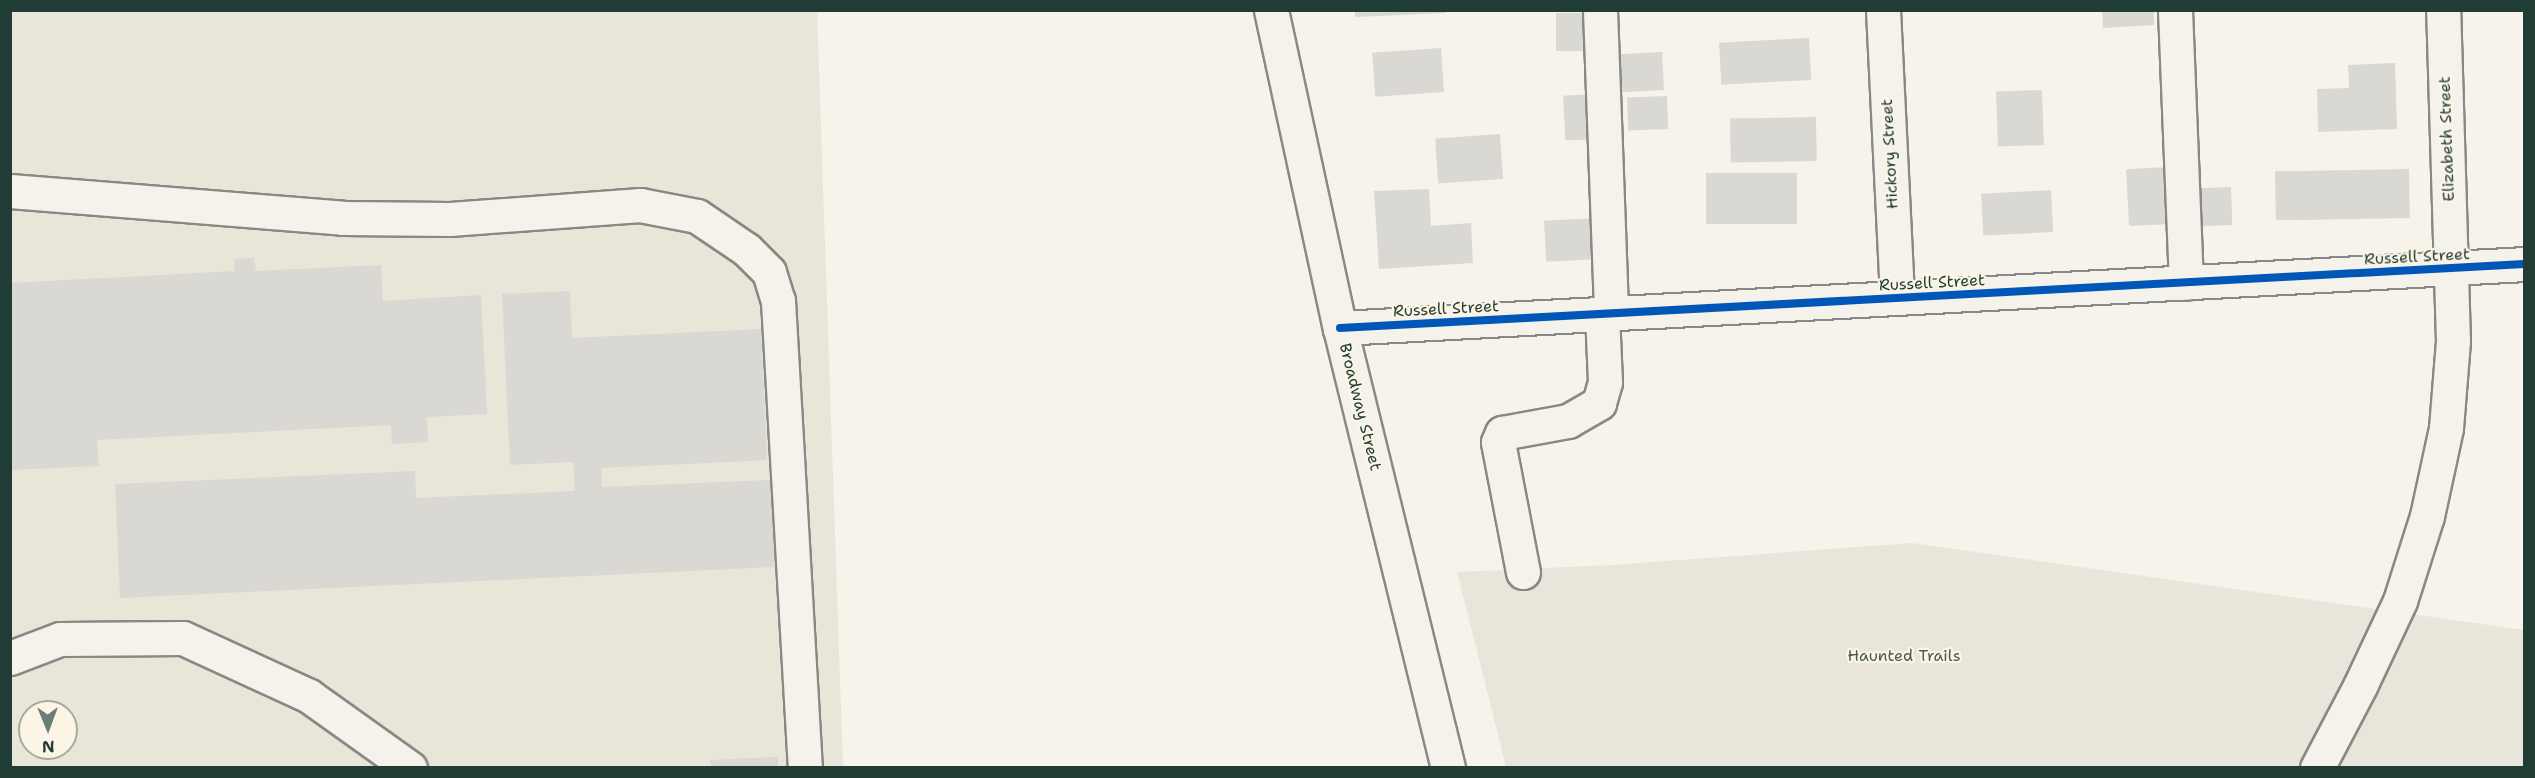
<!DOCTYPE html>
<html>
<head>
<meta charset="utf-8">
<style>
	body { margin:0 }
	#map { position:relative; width:2535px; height:778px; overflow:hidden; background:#f7f3ea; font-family:"Shantell Sans",sans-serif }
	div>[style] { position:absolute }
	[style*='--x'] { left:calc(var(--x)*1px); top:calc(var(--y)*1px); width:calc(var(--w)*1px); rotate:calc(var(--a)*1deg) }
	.built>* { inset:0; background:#e9e5d9 }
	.green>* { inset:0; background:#e8e5da }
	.building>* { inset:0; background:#dad8d2; transform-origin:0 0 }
	.roads { filter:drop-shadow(2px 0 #868984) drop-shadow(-2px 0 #868984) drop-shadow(0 2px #868984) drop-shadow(0 -2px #868984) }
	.minor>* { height:33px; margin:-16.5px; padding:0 16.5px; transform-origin:16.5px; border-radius:16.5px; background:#f5f2ec }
	.major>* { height:33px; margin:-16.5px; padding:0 16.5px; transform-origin:16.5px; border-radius:16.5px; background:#f5f2ec }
	.cycleway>* { height:8px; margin:-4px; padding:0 4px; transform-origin:4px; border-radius:4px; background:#0057b8 }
	span { translate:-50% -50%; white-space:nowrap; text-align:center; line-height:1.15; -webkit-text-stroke:4.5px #fcf5e5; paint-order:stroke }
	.street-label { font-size:16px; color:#1f3d34 }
	.park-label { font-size:16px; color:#455c52 }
	.frame { position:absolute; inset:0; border:12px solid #1f3d34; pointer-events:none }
	.north { position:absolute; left:18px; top:700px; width:60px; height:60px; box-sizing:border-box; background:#fcf5e5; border:2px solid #a4ab9e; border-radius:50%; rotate:179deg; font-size:16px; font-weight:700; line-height:24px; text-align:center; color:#1f3d34 }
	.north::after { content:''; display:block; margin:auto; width:21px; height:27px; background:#6b7d74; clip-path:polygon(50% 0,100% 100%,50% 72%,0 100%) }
</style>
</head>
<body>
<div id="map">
	<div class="built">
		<div style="clip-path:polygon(evenodd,10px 11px,817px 11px,843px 767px,11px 767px,10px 11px,30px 712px,66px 712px,66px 748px,30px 748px,30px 712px)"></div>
	</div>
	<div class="green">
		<div style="clip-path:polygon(1912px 543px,2524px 630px,2524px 767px,1506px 767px,1457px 572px,1612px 565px)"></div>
	</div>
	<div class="building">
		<div style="clip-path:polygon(1355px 10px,1446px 10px,1446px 13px,1355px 17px)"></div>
		<div style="clip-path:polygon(2102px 10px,2154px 10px,2154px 25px,2103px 28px)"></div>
		<div style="left:1556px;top:13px;width:37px;height:38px"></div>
		<div style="left:1809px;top:38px;width:42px;height:90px;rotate:87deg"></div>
		<div style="left:1441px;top:48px;width:44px;height:69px;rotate:86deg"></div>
		<div style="left:1662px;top:52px;width:38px;height:44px;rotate:87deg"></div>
		<div style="clip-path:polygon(2395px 63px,2397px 129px,2318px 132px,2317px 89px,2349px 88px,2348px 65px)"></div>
		<div style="left:2042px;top:90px;width:55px;height:46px;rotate:88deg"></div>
		<div style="left:1595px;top:94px;width:45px;height:32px;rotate:87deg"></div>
		<div style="left:1667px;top:96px;width:33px;height:40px;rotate:88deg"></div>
		<div style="left:1816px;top:117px;width:44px;height:86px;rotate:89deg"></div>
		<div style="left:1500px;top:134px;width:45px;height:65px;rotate:86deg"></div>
		<div style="left:2168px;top:167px;width:57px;height:42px;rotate:87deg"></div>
		<div style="left:2409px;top:169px;width:49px;height:134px;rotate:89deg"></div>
		<div style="left:1706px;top:173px;width:91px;height:51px"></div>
		<div style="left:2231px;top:187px;width:38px;height:35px;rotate:88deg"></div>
		<div style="clip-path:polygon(1429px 189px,1431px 226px,1471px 223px,1473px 263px,1379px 269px,1374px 191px)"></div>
		<div style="left:2051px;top:190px;width:42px;height:70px;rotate:87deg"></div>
		<div style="left:1598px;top:218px;width:41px;height:54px;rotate:87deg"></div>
		<div style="clip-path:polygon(254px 258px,256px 271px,381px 265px,383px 301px,481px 295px,487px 414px,427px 417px,428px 442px,392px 444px,391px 425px,97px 440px,99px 466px,10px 470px,10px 283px,235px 271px,234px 259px)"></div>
		<div style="clip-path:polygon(570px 291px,572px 338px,761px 329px,767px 460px,601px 468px,602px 487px,770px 480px,775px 567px,120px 598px,115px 484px,415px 471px,416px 498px,575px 491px,573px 462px,510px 465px,502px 294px)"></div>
		<div style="clip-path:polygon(778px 757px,778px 768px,711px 768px,710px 760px)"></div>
	</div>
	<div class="roads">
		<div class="minor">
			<div style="--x:1600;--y:10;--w:304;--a:87.9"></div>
			<div style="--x:1883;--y:10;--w:288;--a:87.2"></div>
			<div style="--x:2175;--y:10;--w:273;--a:87.7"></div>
			<div style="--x:10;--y:191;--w:334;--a:4.6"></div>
			<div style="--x:343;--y:218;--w:107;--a:0.5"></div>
			<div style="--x:450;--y:219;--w:191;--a:-4.2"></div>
			<div style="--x:640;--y:205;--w:58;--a:10.9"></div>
			<div style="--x:697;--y:216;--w:60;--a:34.2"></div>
			<div style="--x:747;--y:250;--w:31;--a:45"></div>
			<div style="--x:769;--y:272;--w:30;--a:73"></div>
			<div style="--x:778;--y:301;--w:468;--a:86.7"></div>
			<div style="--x:1340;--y:328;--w:1186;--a:-3.09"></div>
			<div style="--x:1523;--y:572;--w:132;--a:-100.9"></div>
			<div style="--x:1498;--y:442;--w:10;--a:-66"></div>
			<div style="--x:1502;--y:433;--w:67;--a:-10.3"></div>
			<div style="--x:1568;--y:421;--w:36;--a:-30"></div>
			<div style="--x:1599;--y:403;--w:22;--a:-74"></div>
			<div style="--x:1605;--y:382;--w:68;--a:-92.5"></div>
			<div style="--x:10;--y:658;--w:53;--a:-20.8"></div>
			<div style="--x:60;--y:639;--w:123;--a:-0.5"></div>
			<div style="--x:183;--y:638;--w:139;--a:24.7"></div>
			<div style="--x:309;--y:696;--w:124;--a:35.5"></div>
			<div style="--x:2317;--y:768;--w:93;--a:-62.3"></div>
			<div style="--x:2360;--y:686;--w:94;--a:-64.8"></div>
			<div style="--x:2400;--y:601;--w:89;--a:-72.4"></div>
			<div style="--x:2427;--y:516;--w:90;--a:-77.8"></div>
			<div style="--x:2446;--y:428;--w:87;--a:-85.4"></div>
			<div style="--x:2453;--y:341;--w:331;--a:-91.7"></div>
		</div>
		<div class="major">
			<div style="--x:1271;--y:10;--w:325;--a:77.8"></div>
			<div style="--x:1340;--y:328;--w:453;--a:76.2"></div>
		</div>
	</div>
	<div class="cycleway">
		<div style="--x:1340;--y:328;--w:1186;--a:-3.09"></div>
	</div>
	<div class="street-label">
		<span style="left:2447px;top:139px;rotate:-92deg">Elizabeth Street</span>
		<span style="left:1890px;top:154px;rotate:-93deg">Hickory Street</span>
		<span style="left:2417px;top:257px;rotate:-3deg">Russell Street</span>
		<span style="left:1932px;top:283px;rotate:-3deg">Russell Street</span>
		<span style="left:1446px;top:309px;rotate:-3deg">Russell Street</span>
		<span style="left:1360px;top:407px;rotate:76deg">Broadway Street</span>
	</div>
	<div class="park-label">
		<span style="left:1904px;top:656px">Haunted Trails</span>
	</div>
	<div class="frame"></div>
	<div class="north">N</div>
</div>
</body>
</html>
